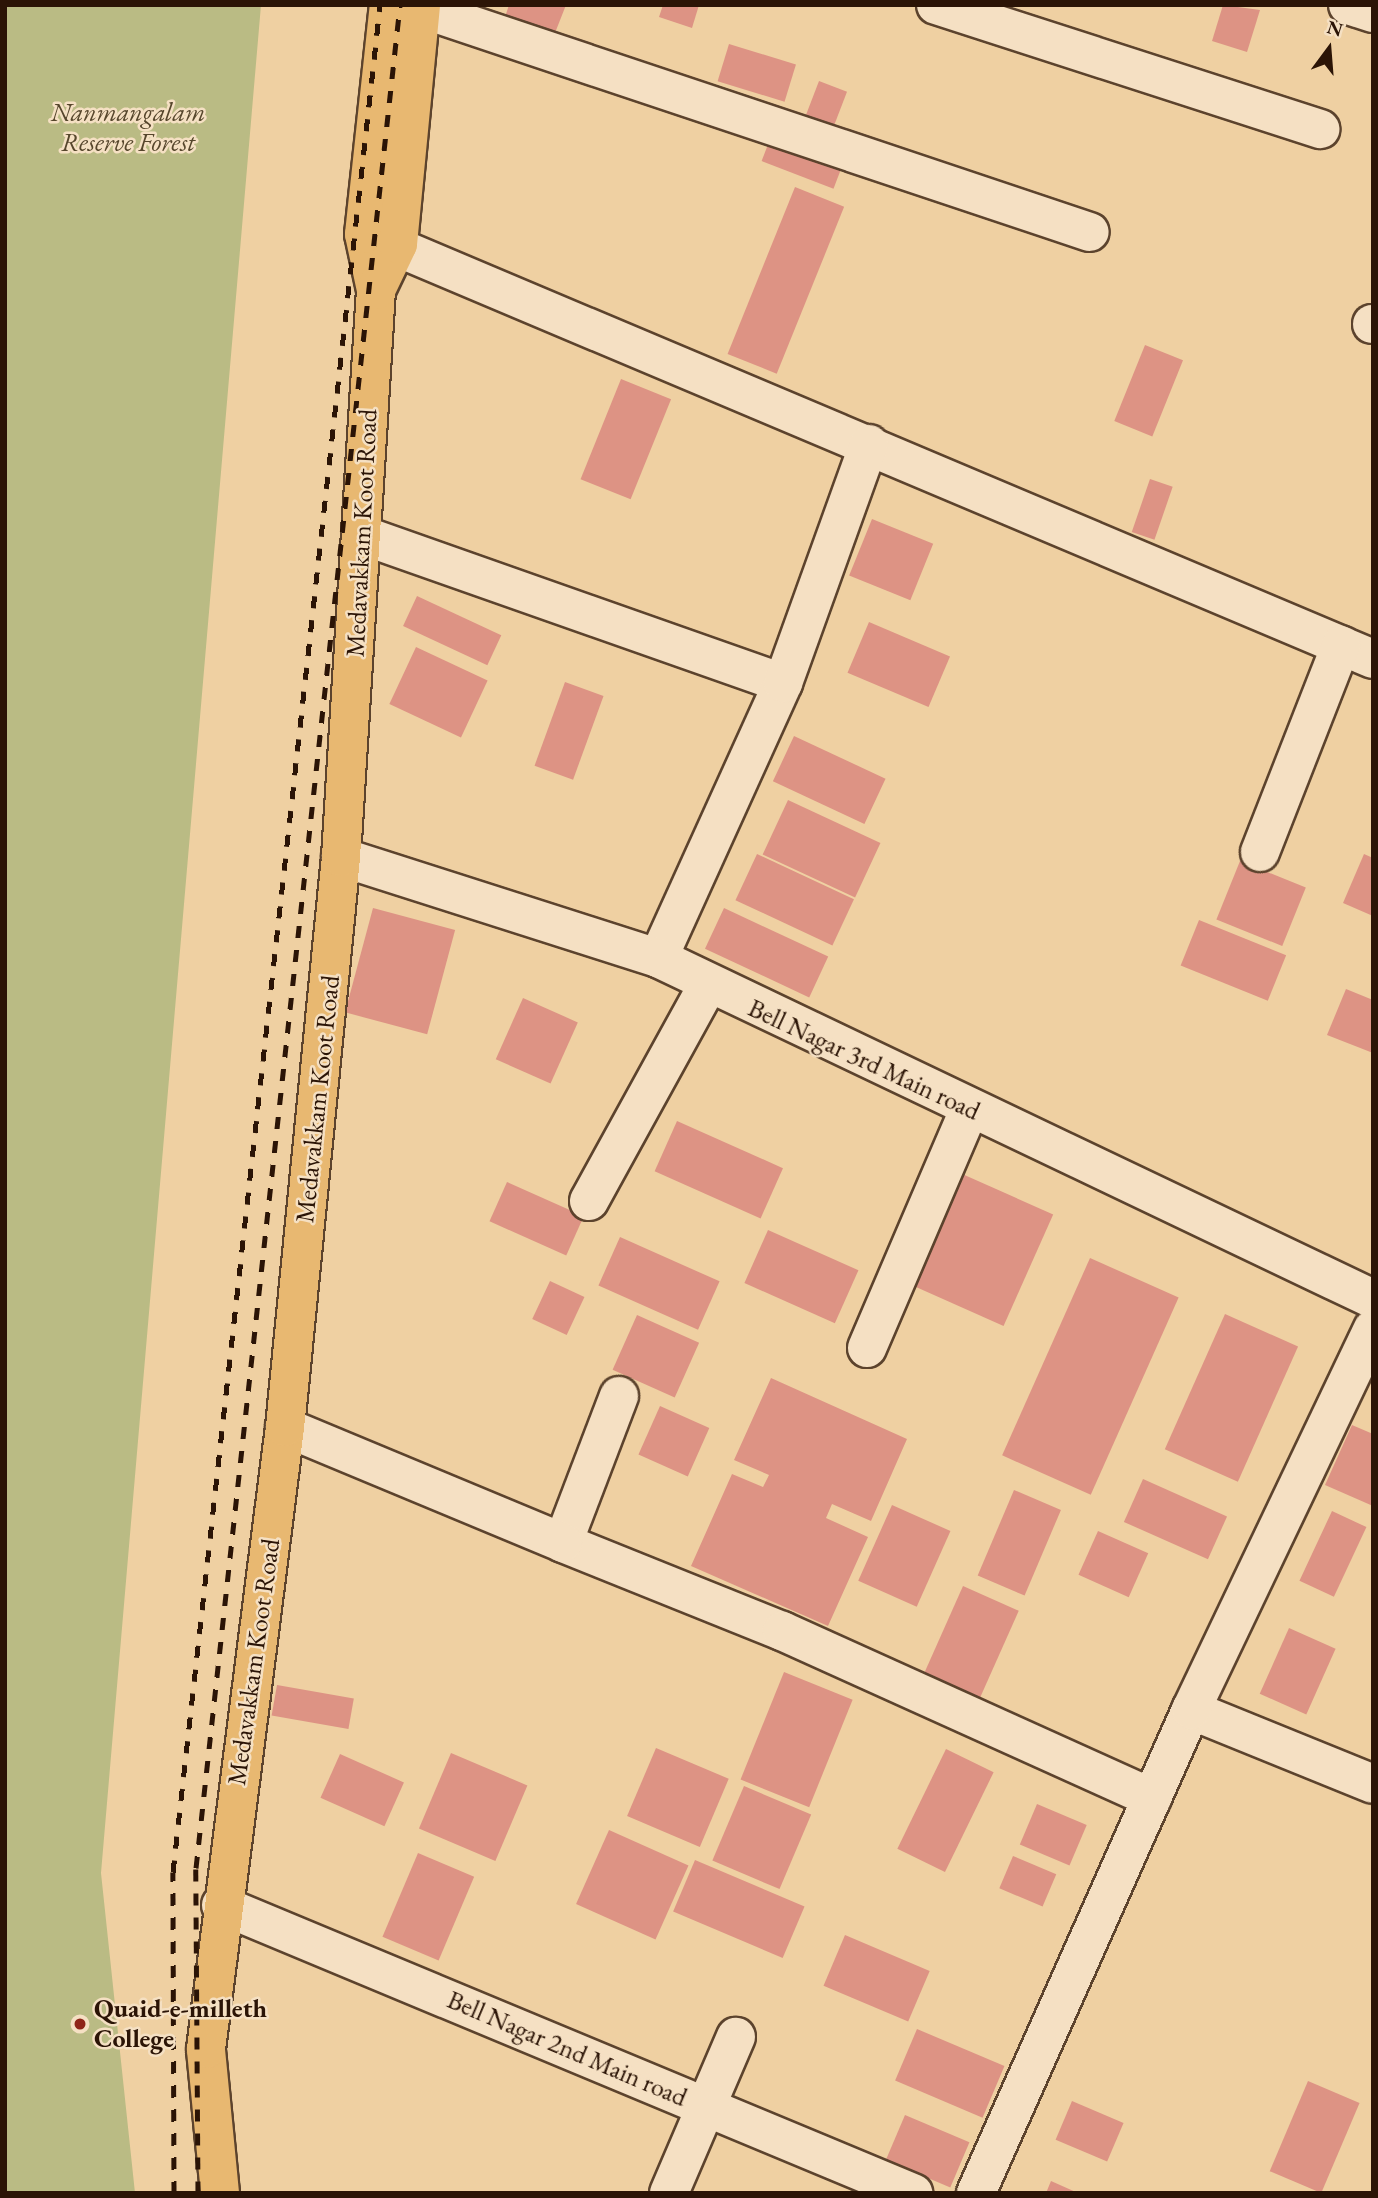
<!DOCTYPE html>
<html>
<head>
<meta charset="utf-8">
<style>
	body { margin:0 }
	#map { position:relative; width:1378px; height:2198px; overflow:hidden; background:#efd0a2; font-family:"EB Garamond",serif }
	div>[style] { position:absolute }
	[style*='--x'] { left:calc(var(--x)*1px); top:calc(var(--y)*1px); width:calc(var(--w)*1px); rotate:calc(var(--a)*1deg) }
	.green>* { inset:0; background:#babb84 }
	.building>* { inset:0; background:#dd9384; transform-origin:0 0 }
	.roads { filter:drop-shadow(2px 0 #5c432d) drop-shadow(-2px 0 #5c432d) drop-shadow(0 2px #5c432d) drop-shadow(0 -2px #5c432d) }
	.minor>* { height:38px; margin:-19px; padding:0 19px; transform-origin:19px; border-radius:19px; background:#f5e0c3 }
	.primary>* { height:38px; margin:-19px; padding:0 19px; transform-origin:19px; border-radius:19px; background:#e8b871 }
	.rail>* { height:5px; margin-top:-2.5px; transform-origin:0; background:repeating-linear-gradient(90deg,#2b1406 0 12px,transparent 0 24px) }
	.dots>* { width:19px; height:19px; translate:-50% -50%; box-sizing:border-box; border:4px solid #f5e0c3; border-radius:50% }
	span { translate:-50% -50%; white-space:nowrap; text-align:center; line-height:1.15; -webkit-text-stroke:5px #f5e0c3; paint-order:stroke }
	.park-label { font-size:26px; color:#56462c; font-style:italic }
	.street-label { font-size:26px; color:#2b1406 }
	.poi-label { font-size:26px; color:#2b1406; font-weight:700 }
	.left { translate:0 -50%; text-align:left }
	.frame { position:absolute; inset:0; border:7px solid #2b1406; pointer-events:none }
	.north { position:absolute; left:1294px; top:14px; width:70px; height:70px; -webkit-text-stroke:5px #f5e0c3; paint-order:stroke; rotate:16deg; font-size:19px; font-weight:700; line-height:28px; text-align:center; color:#2b1406 }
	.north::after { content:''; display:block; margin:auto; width:24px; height:32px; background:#2b1406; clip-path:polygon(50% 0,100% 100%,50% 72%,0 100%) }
</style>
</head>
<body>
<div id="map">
	<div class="green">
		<div style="clip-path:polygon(5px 5px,261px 5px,101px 1873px,135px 2193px,5px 2193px)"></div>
	</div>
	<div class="building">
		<div style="clip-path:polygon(509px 5px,566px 5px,553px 38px,504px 20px)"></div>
		<div style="clip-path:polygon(663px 5px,699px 5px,692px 28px,659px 17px)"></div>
		<div style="clip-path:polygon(1223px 5px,1260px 10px,1247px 52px,1212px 41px)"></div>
		<div style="left:729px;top:44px;width:70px;height:39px;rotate:17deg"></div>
		<div style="left:819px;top:81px;width:30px;height:38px;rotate:21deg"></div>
		<div style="left:772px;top:134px;width:77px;height:29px;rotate:21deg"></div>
		<div style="left:795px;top:187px;width:53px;height:180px;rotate:22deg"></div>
		<div style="left:1145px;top:345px;width:41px;height:82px;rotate:22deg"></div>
		<div style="left:621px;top:379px;width:54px;height:108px;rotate:22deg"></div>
		<div style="left:1150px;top:479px;width:24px;height:56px;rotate:19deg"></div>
		<div style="left:872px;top:519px;width:66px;height:61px;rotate:22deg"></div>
		<div style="left:417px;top:596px;width:93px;height:33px;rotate:25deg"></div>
		<div style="left:869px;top:622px;width:88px;height:55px;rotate:23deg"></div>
		<div style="left:416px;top:647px;width:79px;height:63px;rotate:25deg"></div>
		<div style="left:565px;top:682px;width:41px;height:89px;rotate:20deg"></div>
		<div style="left:794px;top:736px;width:101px;height:50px;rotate:25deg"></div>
		<div style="left:788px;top:800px;width:102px;height:60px;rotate:25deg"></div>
		<div style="left:757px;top:854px;width:107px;height:51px;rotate:25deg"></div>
		<div style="clip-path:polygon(1364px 854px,1373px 858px,1373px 916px,1343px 903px)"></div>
		<div style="left:1240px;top:861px;width:71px;height:63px;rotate:22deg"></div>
		<div style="left:373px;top:908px;width:85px;height:108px;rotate:15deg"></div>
		<div style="left:724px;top:908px;width:115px;height:45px;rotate:25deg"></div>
		<div style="left:1199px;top:920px;width:94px;height:49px;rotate:22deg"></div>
		<div style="clip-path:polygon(1346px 989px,1373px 1000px,1373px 1053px,1327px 1035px)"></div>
		<div style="left:523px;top:998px;width:60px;height:67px;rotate:24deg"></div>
		<div style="left:677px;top:1121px;width:116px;height:55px;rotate:24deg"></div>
		<div style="left:960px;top:1173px;width:102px;height:122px;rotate:24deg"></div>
		<div style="left:507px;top:1182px;width:84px;height:43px;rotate:24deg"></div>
		<div style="left:768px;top:1230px;width:99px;height:58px;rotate:24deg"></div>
		<div style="left:620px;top:1237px;width:109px;height:53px;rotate:24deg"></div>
		<div style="left:1090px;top:1258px;width:97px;height:216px;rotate:24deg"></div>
		<div style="left:550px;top:1281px;width:38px;height:42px;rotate:25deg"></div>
		<div style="left:1225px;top:1314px;width:80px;height:148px;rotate:24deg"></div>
		<div style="left:637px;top:1315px;width:68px;height:60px;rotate:24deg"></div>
		<div style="clip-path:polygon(771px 1378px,907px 1439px,871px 1521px,832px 1504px,826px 1518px,868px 1537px,828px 1626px,691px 1566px,732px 1474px,763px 1487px,769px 1475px,734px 1460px)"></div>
		<div style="left:660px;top:1406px;width:54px;height:53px;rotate:24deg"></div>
		<div style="clip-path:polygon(1352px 1425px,1373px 1434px,1373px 1506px,1325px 1485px)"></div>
		<div style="left:1143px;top:1479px;width:92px;height:47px;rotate:24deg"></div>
		<div style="left:1014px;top:1490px;width:51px;height:93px;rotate:23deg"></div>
		<div style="left:892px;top:1505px;width:64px;height:83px;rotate:24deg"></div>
		<div style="left:1332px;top:1511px;width:38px;height:77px;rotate:25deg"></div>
		<div style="left:1098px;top:1531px;width:55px;height:48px;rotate:24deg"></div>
		<div style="left:963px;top:1586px;width:61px;height:102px;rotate:24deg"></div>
		<div style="left:1289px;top:1628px;width:51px;height:72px;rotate:24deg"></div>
		<div style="left:784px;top:1672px;width:74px;height:116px;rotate:22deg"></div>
		<div style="left:277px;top:1685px;width:78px;height:31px;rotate:10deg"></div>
		<div style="left:656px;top:1748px;width:79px;height:74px;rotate:23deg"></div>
		<div style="left:946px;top:1749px;width:53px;height:111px;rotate:26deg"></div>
		<div style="left:451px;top:1753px;width:83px;height:82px;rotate:23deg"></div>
		<div style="left:340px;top:1754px;width:70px;height:48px;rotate:24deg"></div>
		<div style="left:744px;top:1786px;width:73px;height:81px;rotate:23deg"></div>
		<div style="left:1037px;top:1804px;width:54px;height:44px;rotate:23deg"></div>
		<div style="left:609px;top:1830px;width:87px;height:81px;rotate:24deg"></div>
		<div style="left:418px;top:1853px;width:61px;height:91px;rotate:23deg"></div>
		<div style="left:1013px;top:1856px;width:47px;height:35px;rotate:23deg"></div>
		<div style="left:695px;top:1860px;width:119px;height:56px;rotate:23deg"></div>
		<div style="left:845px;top:1935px;width:92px;height:55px;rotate:23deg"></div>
		<div style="left:917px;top:2029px;width:95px;height:56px;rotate:23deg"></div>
		<div style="left:1308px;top:2081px;width:56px;height:98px;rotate:23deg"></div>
		<div style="left:1072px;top:2101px;width:56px;height:42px;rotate:23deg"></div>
		<div style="left:905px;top:2115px;width:70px;height:49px;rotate:23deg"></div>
		<div style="clip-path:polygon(1051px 2181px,1078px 2193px,1046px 2193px)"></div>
	</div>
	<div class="roads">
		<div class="minor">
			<div style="--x:936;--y:5;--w:404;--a:17.9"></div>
			<div style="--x:1348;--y:5;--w:26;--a:18"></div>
			<div style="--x:420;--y:8;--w:706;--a:18.49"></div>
			<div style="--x:366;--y:234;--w:1093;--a:22.88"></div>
			<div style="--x:1372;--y:324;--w:1;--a:0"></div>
			<div style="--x:362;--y:535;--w:446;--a:19.4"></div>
			<div style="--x:783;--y:683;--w:302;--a:114.4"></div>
			<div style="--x:783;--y:683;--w:254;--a:-70.2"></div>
			<div style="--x:1260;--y:852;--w:222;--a:-68.6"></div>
			<div style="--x:341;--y:857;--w:333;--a:17.7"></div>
			<div style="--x:658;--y:958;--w:792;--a:25.5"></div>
			<div style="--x:589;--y:1201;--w:245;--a:-61.2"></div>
			<div style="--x:867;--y:1348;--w:259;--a:-66.8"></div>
			<div style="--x:619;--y:1396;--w:157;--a:110.9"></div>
			<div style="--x:563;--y:1543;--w:236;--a:21.9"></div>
			<div style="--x:782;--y:1631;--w:406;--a:24.3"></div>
			<div style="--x:285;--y:1427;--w:301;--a:22.6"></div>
			<div style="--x:1191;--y:1710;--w:196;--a:22.1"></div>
			<div style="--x:221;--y:1905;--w:750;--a:22.6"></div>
			<div style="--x:669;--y:2193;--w:170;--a:-66.8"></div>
			<div style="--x:976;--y:2193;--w:529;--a:-66"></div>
			<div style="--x:1191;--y:1710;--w:422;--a:-64.5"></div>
		</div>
		<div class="primary">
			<div style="--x:376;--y:290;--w:57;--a:-102.1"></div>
			<div style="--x:364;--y:234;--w:230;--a:-83.8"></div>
			<div style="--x:220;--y:2193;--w:145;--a:-95.6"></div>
			<div style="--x:206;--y:2049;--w:627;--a:-82.76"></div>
			<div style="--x:285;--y:1427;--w:573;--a:-84.39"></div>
			<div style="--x:341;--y:857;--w:568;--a:-86.47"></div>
			<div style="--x:376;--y:290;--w:51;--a:-64.4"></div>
			<div style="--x:398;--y:244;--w:240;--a:-84.5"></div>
		</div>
	</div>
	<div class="rail">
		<div style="--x:174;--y:2193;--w:321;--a:-90.2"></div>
		<div style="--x:173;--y:1872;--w:1878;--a:-83.67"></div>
		<div style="--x:198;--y:2193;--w:325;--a:-90.4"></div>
		<div style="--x:196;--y:1868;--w:1874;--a:-83.75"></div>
	</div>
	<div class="dots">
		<div style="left:80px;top:2024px;background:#8f2418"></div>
	</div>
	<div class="park-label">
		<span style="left:128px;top:128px">Nanmangalam<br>Reserve Forest</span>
	</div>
	<div class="street-label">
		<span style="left:362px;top:533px;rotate:-87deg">Medavakkam Koot Road</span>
		<span style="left:864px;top:1060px;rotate:25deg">Bell Nagar 3rd Main road</span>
		<span style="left:318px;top:1099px;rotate:-84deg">Medavakkam Koot Road</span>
		<span style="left:254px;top:1662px;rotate:-82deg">Medavakkam Koot Road</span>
		<span style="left:567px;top:2049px;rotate:23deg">Bell Nagar 2nd Main road</span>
	</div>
	<div class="poi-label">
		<span class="left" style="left:94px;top:2024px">Quaid-e-milleth<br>College</span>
	</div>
	<div class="frame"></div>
	<div class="north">N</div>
</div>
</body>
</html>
